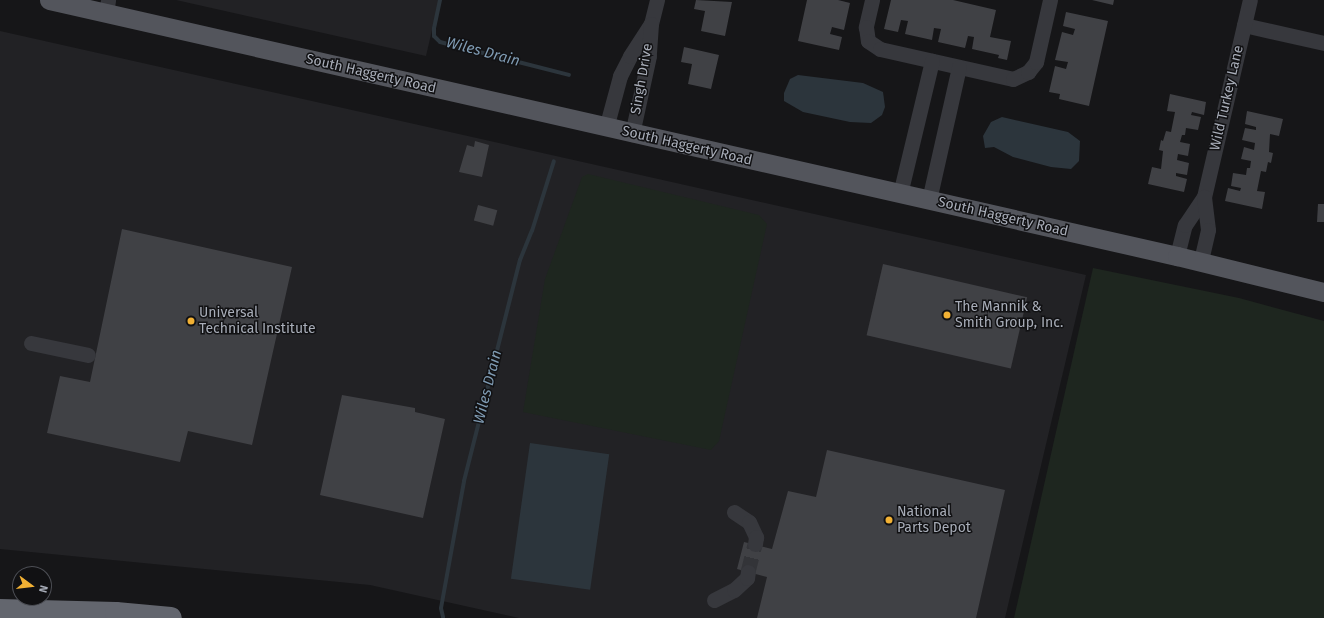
<!DOCTYPE html>
<html>
<head>
<meta charset="utf-8">
<style>
	body { margin:0 }
	#map { position:relative; width:1324px; height:618px; overflow:hidden; background:#161618; font-family:"Fira Sans",sans-serif }
	div>[style] { position:absolute }
	[style*='--x'] { left:calc(var(--x)*1px); top:calc(var(--y)*1px); width:calc(var(--w)*1px); rotate:calc(var(--a)*1deg) }
	.built>* { inset:0; background:#222225 }
	.green>* { inset:0; background:#1e261f }
	.water>* { inset:0; background:#2c353c; transform-origin:0 0 }
	.stream>* { height:4px; margin:-2px; padding:0 2px; transform-origin:2px; border-radius:2px; background:#2c353c }
	.building>* { inset:0; background:#404145; transform-origin:0 0 }
	.minor-tunnel>* { height:15px; margin-top:-7.5px; transform-origin:0; background:repeating-linear-gradient(90deg,#333438 0 15px,transparent 0 23px) }
	.minor>* { height:15px; margin:-7.5px; padding:0 7.5px; transform-origin:7.5px; border-radius:7.5px; background:#37383d }
	.major>* { height:19px; margin:-9.5px; padding:0 9.5px; transform-origin:9.5px; border-radius:9.5px; background:#53555c }
	.highway>* { height:22px; margin:-11px; padding:0 11px; transform-origin:11px; border-radius:11px; background:#63666e }
	.dots>* { width:11px; height:11px; translate:-50% -50%; box-sizing:border-box; border:2px solid #111113; border-radius:50% }
	span { translate:-50% -50%; white-space:nowrap; text-align:center; line-height:1.15; -webkit-text-stroke:3px #111113; paint-order:stroke }
	.street-label { font-size:14px; color:#a8adb8 }
	.poi-label { font-size:14px; color:#a8adb8 }
	.left { translate:0 -50%; text-align:left }
	.water-label { font-size:15px; color:#7f9bb3; font-style:italic }
	.north { position:absolute; left:12px; top:566px; width:40px; height:40px; box-sizing:border-box; background:#111113; border:1px solid #4d4f55; border-radius:50%; rotate:105deg; font-size:11px; font-weight:700; line-height:16px; text-align:center; color:#a8adb8 }
	.north::after { content:''; display:block; margin:auto; width:14px; height:18px; background:#f2b134; clip-path:polygon(50% 0,100% 100%,50% 72%,0 100%) }
</style>
</head>
<body>
<div id="map">
	<div class="built">
		<div style="clip-path:polygon(176px 0,439px 0,426px 56px)"></div>
		<div style="clip-path:polygon(0 31px,1086px 275px,1005px 618px,519px 618px,370px 585px,0 549px)"></div>
	</div>
	<div class="green">
		<div style="clip-path:polygon(588px 174px,759px 215px,767px 224px,719px 441px,711px 450px,523px 412px,545px 279px,582px 177px)"></div>
		<div style="clip-path:polygon(1093px 268px,1239px 298px,1324px 321px,1324px 618px,1014px 618px)"></div>
	</div>
	<div class="water">
		<div style="clip-path:polygon(798px 75px,863px 83px,883px 92px,885px 107px,882px 115px,871px 123px,850px 122px,803px 112px,784px 101px,784px 93px,790px 79px)"></div>
		<div style="clip-path:polygon(1002px 117px,1068px 132px,1080px 141px,1079px 161px,1071px 169px,1051px 167px,1013px 157px,994px 147px,985px 148px,983px 136px,991px 122px)"></div>
		<div style="left:530px;top:443px;width:80px;height:137px;rotate:8deg"></div>
	</div>
	<div class="stream">
		<div style="--x:440;--y:0;--w:29;--a:102"></div>
		<div style="--x:434;--y:28;--w:8;--a:90"></div>
		<div style="--x:434;--y:36;--w:8;--a:45"></div>
		<div style="--x:440;--y:42;--w:133;--a:14.3"></div>
		<div style="--x:443;--y:617;--w:9;--a:-103"></div>
		<div style="--x:441;--y:608;--w:129;--a:-79.7"></div>
		<div style="--x:464;--y:481;--w:228;--a:-75.8"></div>
		<div style="--x:520;--y:260;--w:31;--a:-68"></div>
		<div style="--x:532;--y:231;--w:73;--a:-72.6"></div>
	</div>
	<div class="building">
		<div style="clip-path:polygon(696px 0,732px 2px,725px 36px,701px 31px,705px 11px,694px 9px)"></div>
		<div style="clip-path:polygon(807px 0,838px 0,850px 3px,844px 30px,832px 27px,830px 34px,842px 37px,839px 50px,798px 41px)"></div>
		<div style="clip-path:polygon(891px 0,953px 0,996px 10px,990px 37px,1011px 41px,1007px 60px,998px 58px,999px 55px,972px 49px,974px 37px,968px 36px,965px 48px,938px 42px,941px 29px,934px 28px,932px 40px,905px 34px,908px 21px,901px 20px,898px 32px,884px 29px)"></div>
		<div style="clip-path:polygon(1092px 0,1114px 0,1113px 5px)"></div>
		<div style="clip-path:polygon(1066px 12px,1108px 21px,1089px 106px,1059px 99px,1060px 94px,1049px 92px,1055px 66px,1066px 69px,1068px 62px,1055px 60px,1062px 32px,1073px 35px,1075px 29px,1063px 26px)"></div>
		<div style="clip-path:polygon(684px 47px,719px 55px,711px 89px,688px 84px,692px 64px,681px 62px)"></div>
		<div style="clip-path:polygon(1170px 94px,1206px 102px,1204px 115px,1192px 112px,1191px 115px,1201px 117px,1198px 130px,1186px 128px,1185px 135px,1182px 135px,1180px 142px,1190px 144px,1188px 156px,1178px 154px,1177px 160px,1189px 163px,1187px 175px,1176px 173px,1176px 176px,1187px 179px,1184px 192px,1148px 184px,1152px 167px,1161px 169px,1163px 151px,1159px 150px,1161px 140px,1163px 141px,1166px 131px,1171px 132px,1175px 112px,1167px 111px)"></div>
		<div style="clip-path:polygon(1247px 111px,1283px 119px,1279px 136px,1270px 134px,1269px 152px,1273px 153px,1271px 163px,1268px 162px,1266px 172px,1261px 171px,1257px 191px,1265px 192px,1262px 209px,1225px 201px,1228px 188px,1240px 191px,1241px 188px,1231px 186px,1233px 173px,1246px 175px,1247px 168px,1250px 168px,1251px 161px,1241px 159px,1244px 147px,1254px 150px,1255px 143px,1242px 140px,1245px 128px,1256px 130px,1256px 127px,1245px 124px)"></div>
		<div style="clip-path:polygon(475px 141px,489px 145px,482px 177px,459px 172px,467px 145px,474px 147px)"></div>
		<div style="clip-path:polygon(1318px 204px,1324px 204px,1324px 222px,1317px 222px)"></div>
		<div style="left:478px;top:205px;width:20px;height:16px;rotate:15deg"></div>
		<div style="clip-path:polygon(122px 229px,292px 267px,252px 445px,188px 431px,180px 462px,47px 433px,60px 376px,90px 382px)"></div>
		<div style="left:883px;top:264px;width:148px;height:73px;rotate:13deg"></div>
		<div style="clip-path:polygon(342px 395px,415px 408px,415px 412px,445px 419px,423px 518px,320px 495px)"></div>
		<div style="clip-path:polygon(827px 450px,1005px 490px,976px 618px,757px 618px,767px 577px,737px 569px,744px 542px,772px 549px,788px 491px,816px 497px)"></div>
	</div>
	<div class="minor-tunnel">
		<div style="--x:748;--y:572;--w:29;--a:-76"></div>
	</div>
	<div class="minor">
		<div style="--x:872;--y:0;--w:28;--a:103"></div>
		<div style="--x:866;--y:27;--w:14;--a:82"></div>
		<div style="--x:868;--y:41;--w:14;--a:34"></div>
		<div style="--x:880;--y:49;--w:136;--a:12.7"></div>
		<div style="--x:1013;--y:79;--w:17;--a:-25"></div>
		<div style="--x:1028;--y:72;--w:13;--a:-51"></div>
		<div style="--x:1036;--y:62;--w:64;--a:-77.3"></div>
		<div style="--x:106;--y:13;--w:13;--a:-81"></div>
		<div style="--x:651;--y:24;--w:25;--a:-76"></div>
		<div style="--x:1244;--y:25;--w:82;--a:12.7"></div>
		<div style="--x:606;--y:128;--w:54;--a:-74.9"></div>
		<div style="--x:620;--y:76;--w:22;--a:-63"></div>
		<div style="--x:630;--y:56;--w:38;--a:-57"></div>
		<div style="--x:651;--y:24;--w:32;--a:94"></div>
		<div style="--x:649;--y:56;--w:80;--a:102.3"></div>
		<div style="--x:900;--y:194;--w:137;--a:-76.5"></div>
		<div style="--x:1204;--y:197;--w:202;--a:-76.9"></div>
		<div style="--x:929;--y:200;--w:136;--a:-77.3"></div>
		<div style="--x:1177;--y:256;--w:32;--a:-76"></div>
		<div style="--x:1185;--y:225;--w:34;--a:-56"></div>
		<div style="--x:1204;--y:197;--w:33;--a:83"></div>
		<div style="--x:1208;--y:230;--w:32;--a:103"></div>
		<div style="--x:31;--y:343;--w:58;--a:11.9"></div>
		<div style="--x:734;--y:512;--w:18;--a:34"></div>
		<div style="--x:749;--y:522;--w:17;--a:65"></div>
		<div style="--x:756;--y:537;--w:7;--a:98"></div>
		<div style="--x:714;--y:600;--w:22;--a:-27"></div>
		<div style="--x:734;--y:590;--w:18;--a:-43"></div>
		<div style="--x:747;--y:578;--w:6;--a:-81"></div>
	</div>
	<div class="major">
		<div style="--x:49;--y:0;--w:1157;--a:12.79"></div>
		<div style="--x:1177;--y:256;--w:151;--a:13.8"></div>
	</div>
	<div class="highway">
		<div style="--x:0;--y:610;--w:116;--a:1.5"></div>
		<div style="--x:116;--y:613;--w:55;--a:5.2"></div>
	</div>
	<div class="dots">
		<div style="left:947px;top:315px;background:#f2b134"></div>
		<div style="left:191px;top:321px;background:#f2b134"></div>
		<div style="left:889px;top:520px;background:#f2b134"></div>
	</div>
	<div class="street-label">
		<span style="left:371px;top:74px;rotate:13deg">South Haggerty Road</span>
		<span style="left:642px;top:79px;rotate:-80deg">Singh Drive</span>
		<span style="left:1227px;top:98px;rotate:-77deg">Wild Turkey Lane</span>
		<span style="left:687px;top:146px;rotate:13deg">South Haggerty Road</span>
		<span style="left:1003px;top:217px;rotate:13deg">South Haggerty Road</span>
	</div>
	<div class="poi-label">
		<span class="left" style="left:955px;top:315px">The Mannik &amp;<br>Smith Group, Inc.</span>
		<span class="left" style="left:199px;top:321px">Universal<br>Technical Institute</span>
		<span class="left" style="left:897px;top:520px">National<br>Parts Depot</span>
	</div>
	<div class="water-label">
		<span style="left:483px;top:52px;rotate:15deg">Wiles Drain</span>
		<span style="left:488px;top:387px;rotate:-76deg">Wiles Drain</span>
	</div>
	<div class="north">N</div>
</div>
</body>
</html>
